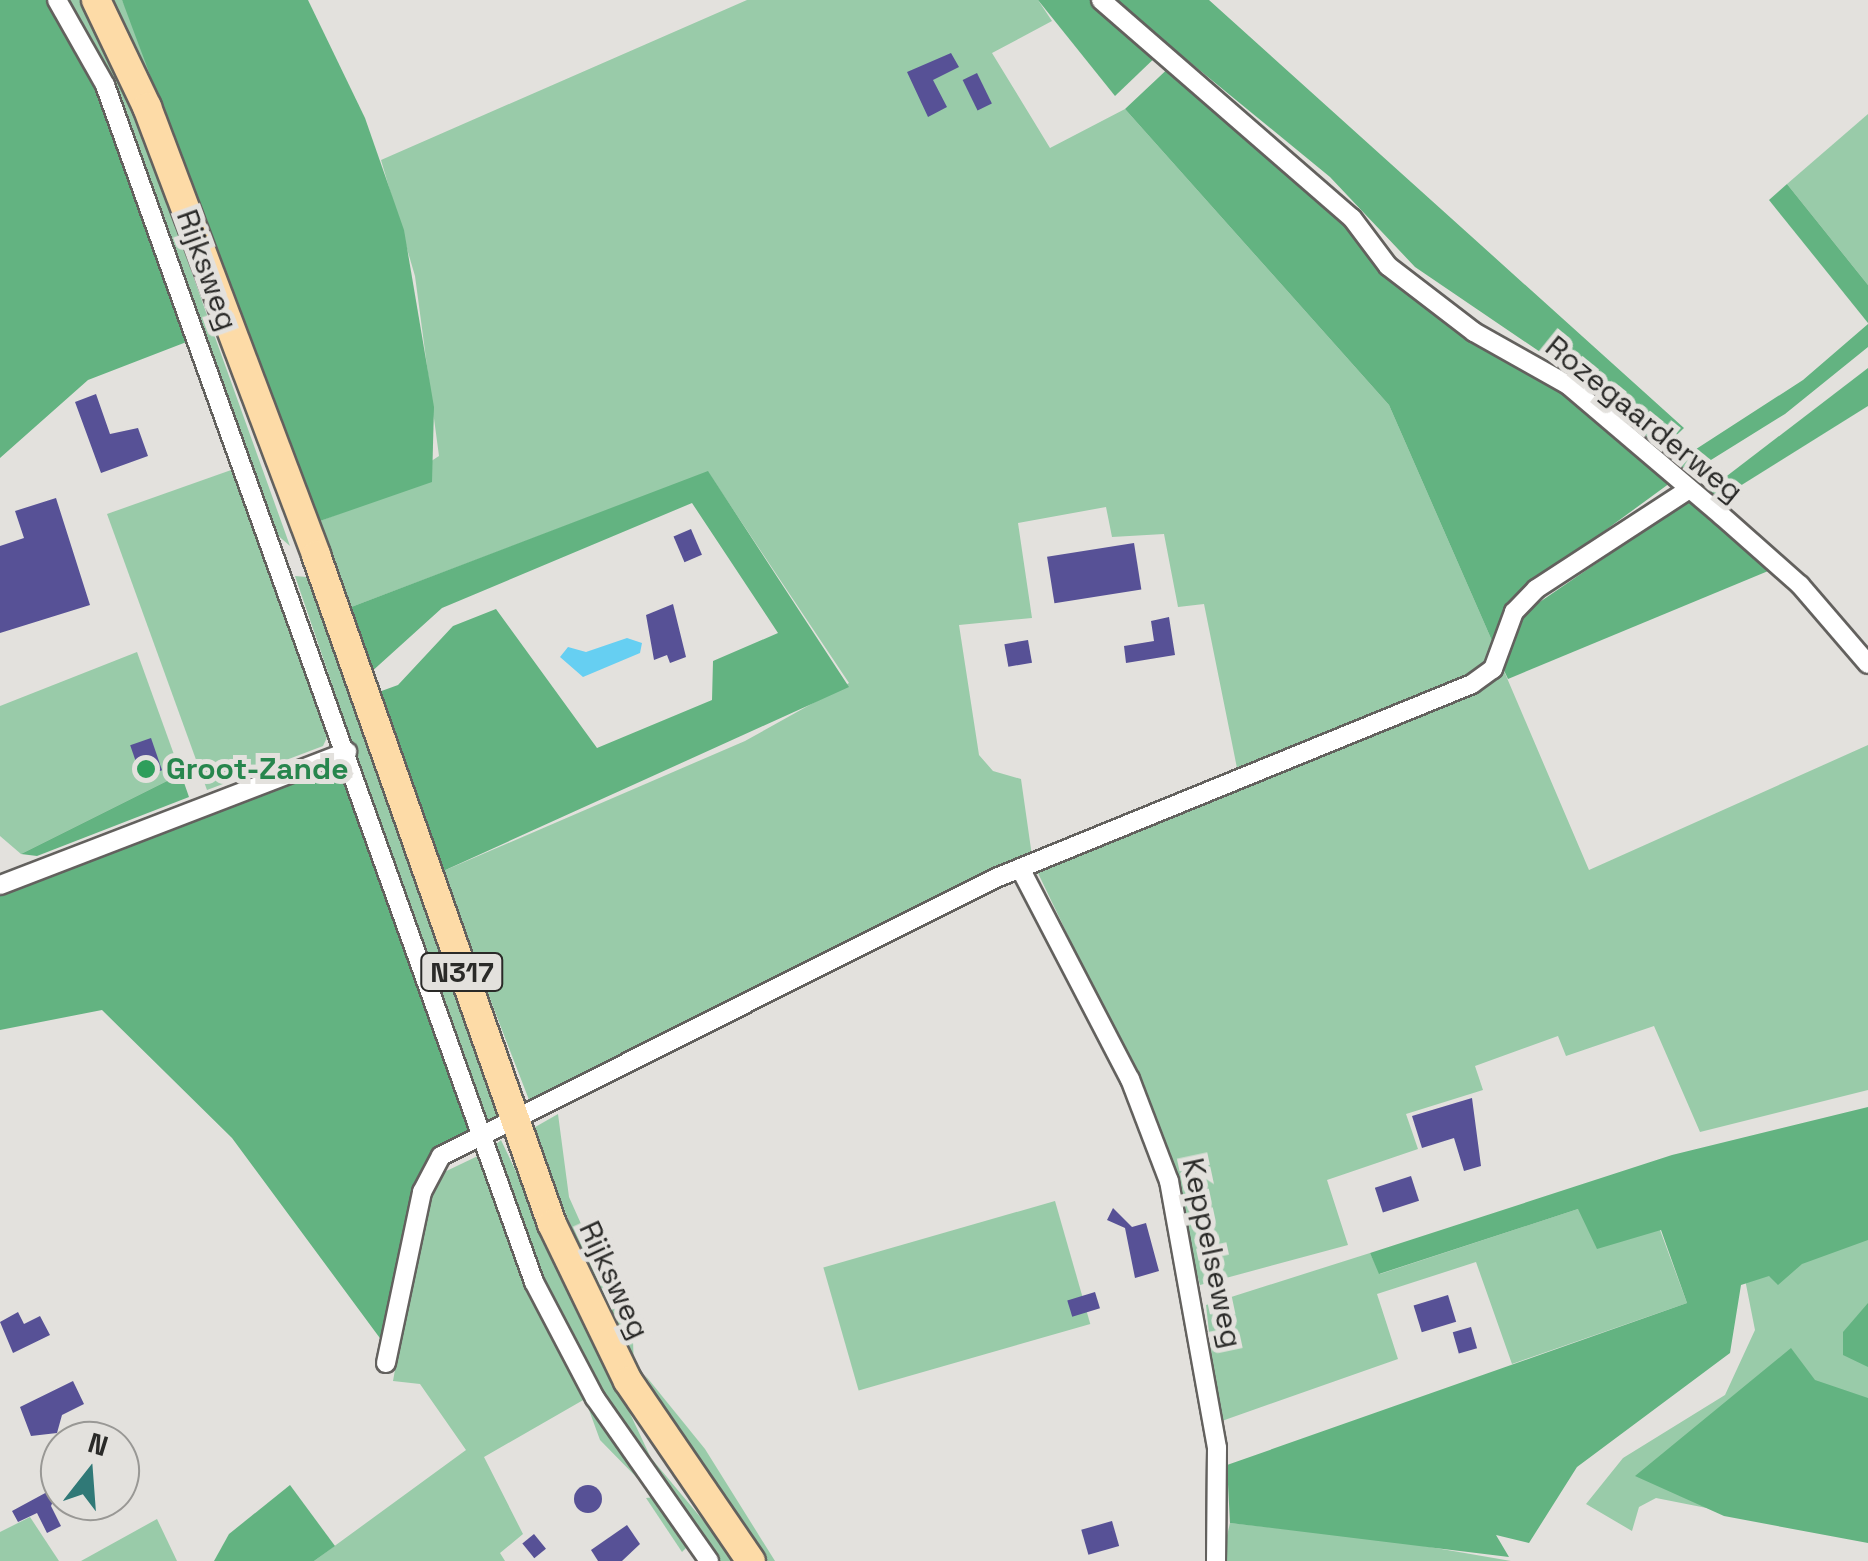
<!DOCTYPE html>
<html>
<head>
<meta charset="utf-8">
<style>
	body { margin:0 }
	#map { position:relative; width:1868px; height:1561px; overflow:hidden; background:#e3e1dd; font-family:"Space Grotesk",sans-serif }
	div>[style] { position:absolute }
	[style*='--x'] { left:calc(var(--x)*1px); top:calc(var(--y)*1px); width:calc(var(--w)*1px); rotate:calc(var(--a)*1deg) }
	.green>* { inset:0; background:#99cba9; transform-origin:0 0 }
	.forest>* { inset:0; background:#63b381 }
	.water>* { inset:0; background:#66cff2 }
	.building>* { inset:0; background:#575196; transform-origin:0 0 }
	.round { border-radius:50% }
	.roads { filter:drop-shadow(2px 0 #63615e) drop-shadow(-2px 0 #63615e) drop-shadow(0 2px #63615e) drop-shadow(0 -2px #63615e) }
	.street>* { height:18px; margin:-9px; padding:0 9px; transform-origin:9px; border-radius:9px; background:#fff }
	.primary>* { height:28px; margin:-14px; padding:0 14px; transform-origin:14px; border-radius:14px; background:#fddba7 }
	.dots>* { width:28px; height:28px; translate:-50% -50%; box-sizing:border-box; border:5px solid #e3e1dd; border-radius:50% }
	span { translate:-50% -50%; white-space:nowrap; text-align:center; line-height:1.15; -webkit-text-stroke:10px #e3e1dd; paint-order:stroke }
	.shield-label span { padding:2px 8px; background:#e3e1dd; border:2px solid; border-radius:8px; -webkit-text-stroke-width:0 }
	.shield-label { font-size:28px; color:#2a2a28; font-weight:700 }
	.street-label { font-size:30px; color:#2a2a28 }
	.leisure-label { font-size:30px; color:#27864d; font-weight:700 }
	.left { translate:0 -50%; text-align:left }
	.north { position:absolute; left:40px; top:1421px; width:100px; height:100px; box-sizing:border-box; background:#e3e1dd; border:2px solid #999895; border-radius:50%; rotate:17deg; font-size:28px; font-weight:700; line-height:40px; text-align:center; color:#2a2a28 }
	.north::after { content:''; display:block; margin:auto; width:35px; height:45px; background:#307977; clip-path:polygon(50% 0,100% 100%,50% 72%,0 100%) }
</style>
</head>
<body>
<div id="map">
	<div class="green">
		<div style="clip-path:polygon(61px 0,83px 0,118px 67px,290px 546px,275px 533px,207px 344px)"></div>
		<div style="clip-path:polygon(106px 0,122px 0,152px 62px,286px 441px)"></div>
		<div style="clip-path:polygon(747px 0,1038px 0,1052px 21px,992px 53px,1050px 148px,1125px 109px,1389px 405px,1493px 643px,1487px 667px,1466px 680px,1238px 773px,1204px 604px,1178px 607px,1164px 534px,1112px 537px,1106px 507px,1018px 523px,1032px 618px,959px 625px,979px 755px,993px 771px,1021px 779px,1032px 856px,531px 1105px,441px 872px,745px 741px,849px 683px,708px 472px,346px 609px,317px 522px,365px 504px,439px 456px,415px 276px,381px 160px)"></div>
		<div style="clip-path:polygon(1868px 114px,1868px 285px,1787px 184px)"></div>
		<div style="clip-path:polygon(234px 469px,330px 731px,323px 746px,207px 790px,107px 514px)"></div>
		<div style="clip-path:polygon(295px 576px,307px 577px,505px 1117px,485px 1132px)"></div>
		<div style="clip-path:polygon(137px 652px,181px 774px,21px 854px,0 836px,0 706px)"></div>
		<div style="clip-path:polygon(1501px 664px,1589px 870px,1868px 745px,1868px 1090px,1700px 1132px,1654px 1026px,1566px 1056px,1558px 1036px,1475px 1066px,1483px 1090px,1406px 1114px,1418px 1149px,1327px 1180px,1348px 1245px,1200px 1285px,1152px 1110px,1036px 869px,1476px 689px)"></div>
		<div style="clip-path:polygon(558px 1114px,569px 1197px,633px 1340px,634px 1372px,530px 1130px)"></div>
		<div style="clip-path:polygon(1868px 1132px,1868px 1540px,1656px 1498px,1639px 1507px,1632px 1531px,1586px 1504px,1623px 1458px,1725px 1395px,1755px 1330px,1726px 1183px)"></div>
		<div style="clip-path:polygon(501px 1140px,651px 1458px,737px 1561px,717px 1561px,598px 1392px,531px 1257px,494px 1146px)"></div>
		<div style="clip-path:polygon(482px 1154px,645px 1486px,600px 1440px,585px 1399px,484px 1457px,523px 1534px,500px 1553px,505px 1561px,314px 1561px,466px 1450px,420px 1384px,393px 1381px,425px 1201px,438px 1175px)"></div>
		<div style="left:1055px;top:1201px;width:128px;height:241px;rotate:74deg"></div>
		<div style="clip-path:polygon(1578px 1209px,1660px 1230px,1687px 1303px,1512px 1364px,1476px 1262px,1377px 1294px,1398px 1359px,1219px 1422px,1206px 1305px,1370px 1253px,1380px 1274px)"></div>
		<div style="clip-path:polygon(645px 1375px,705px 1449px,775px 1561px,764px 1561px,721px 1505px)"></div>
		<div style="clip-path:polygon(655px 1497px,689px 1545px,682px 1552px,646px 1498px)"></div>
		<div style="clip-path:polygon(30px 1517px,59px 1561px,0 1561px,0 1532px)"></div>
		<div style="clip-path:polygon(157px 1519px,177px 1561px,81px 1561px)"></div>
		<div style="clip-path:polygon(1230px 1523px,1395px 1541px,1511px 1561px,1221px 1561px)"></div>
	</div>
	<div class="forest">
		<div style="clip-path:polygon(0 0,47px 0,82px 55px,189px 341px,88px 380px,0 458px)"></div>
		<div style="clip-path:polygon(122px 0,308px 0,365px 118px,404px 230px,434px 407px,432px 482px,317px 522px)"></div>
		<div style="clip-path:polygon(1038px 0,1097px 0,1162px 51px,1115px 96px)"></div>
		<div style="clip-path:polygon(1114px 0,1209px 0,1684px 428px,1659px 452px,1574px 375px,1415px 267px,1330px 177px)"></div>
		<div style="clip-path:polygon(1175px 62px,1414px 283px,1552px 374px,1670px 483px,1525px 589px,1493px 643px,1389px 405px,1125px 109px)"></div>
		<div style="clip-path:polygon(1787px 184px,1868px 285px,1868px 323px,1769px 200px)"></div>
		<div style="clip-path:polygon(1868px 324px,1868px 347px,1785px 414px,1690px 473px,1673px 464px,1803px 380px)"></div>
		<div style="clip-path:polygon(1868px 368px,1868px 406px,1716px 501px,1706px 492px)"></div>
		<div style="clip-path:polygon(708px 471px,849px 687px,441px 872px,376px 693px,398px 685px,453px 626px,496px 609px,597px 748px,712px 700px,713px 661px,778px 633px,692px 503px,442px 608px,369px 674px,346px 609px)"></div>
		<div style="clip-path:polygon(1689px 500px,1773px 569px,1508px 679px,1501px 664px,1522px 614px)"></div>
		<div style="clip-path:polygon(340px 760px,472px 1132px,430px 1155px,385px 1345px,232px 1138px,102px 1010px,0 1030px,0 892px)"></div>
		<div style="clip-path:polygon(181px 774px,189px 797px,37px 856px,21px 854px)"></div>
		<div style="clip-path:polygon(1868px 1107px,1868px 1240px,1802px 1264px,1778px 1285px,1769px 1276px,1741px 1285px,1730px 1353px,1577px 1467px,1529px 1543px,1496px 1535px,1509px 1557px,1230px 1523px,1227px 1465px,1687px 1303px,1661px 1230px,1597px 1249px,1578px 1209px,1379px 1274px,1370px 1253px,1672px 1155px)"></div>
		<div style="clip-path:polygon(1868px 1303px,1868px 1367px,1843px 1355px,1843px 1332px)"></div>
		<div style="clip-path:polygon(1791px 1348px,1815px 1380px,1868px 1398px,1868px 1543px,1724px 1516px,1635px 1476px)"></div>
		<div style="clip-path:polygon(290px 1485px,335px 1546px,314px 1561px,214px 1561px,229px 1534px)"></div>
	</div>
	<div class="water">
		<div style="clip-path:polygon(627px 638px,642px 643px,640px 653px,583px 677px,560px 657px,568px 647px,586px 652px)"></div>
	</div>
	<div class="building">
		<div style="clip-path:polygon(951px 53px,959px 67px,933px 80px,947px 107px,928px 117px,907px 72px)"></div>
		<div style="left:977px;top:73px;width:34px;height:16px;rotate:64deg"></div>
		<div style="clip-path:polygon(96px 394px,110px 434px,138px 428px,148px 456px,101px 473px,75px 402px)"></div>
		<div style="clip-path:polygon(56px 498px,90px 605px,0 633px,0 546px,24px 538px,15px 511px)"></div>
		<div style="left:691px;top:529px;width:28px;height:19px;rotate:67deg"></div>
		<div style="left:1134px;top:543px;width:47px;height:88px;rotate:81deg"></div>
		<div style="clip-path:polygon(673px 604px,686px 657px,670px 663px,667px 655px,654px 660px,646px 615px)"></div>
		<div style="clip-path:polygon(1169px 617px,1175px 655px,1126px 663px,1124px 646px,1154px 641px,1151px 621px)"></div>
		<div style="left:1028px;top:640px;width:23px;height:24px;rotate:80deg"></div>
		<div style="left:151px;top:738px;width:34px;height:22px;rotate:71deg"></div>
		<div style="clip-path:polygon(1472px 1098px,1481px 1166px,1464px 1171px,1454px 1138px,1422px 1148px,1412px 1116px)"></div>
		<div style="left:1411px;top:1176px;width:26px;height:38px;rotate:72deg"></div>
		<div style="clip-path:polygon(1113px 1208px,1132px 1227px,1146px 1223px,1159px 1271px,1135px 1278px,1125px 1228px,1107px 1220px)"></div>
		<div style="left:1095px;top:1292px;width:17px;height:29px;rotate:73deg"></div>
		<div style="left:1448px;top:1295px;width:28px;height:36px;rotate:73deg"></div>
		<div style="clip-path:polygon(18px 1312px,24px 1324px,40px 1316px,50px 1335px,13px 1353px,0 1322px)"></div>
		<div style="left:1471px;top:1327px;width:22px;height:19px;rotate:74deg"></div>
		<div style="clip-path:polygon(73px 1381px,84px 1404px,62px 1415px,57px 1433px,31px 1436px,20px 1407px)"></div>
		<div class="round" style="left:574px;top:1485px;width:28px;height:28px"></div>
		<div style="clip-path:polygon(60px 1485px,51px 1506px,61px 1526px,47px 1533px,37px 1513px,18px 1522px,12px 1511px)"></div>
		<div style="left:1112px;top:1521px;width:26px;height:32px;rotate:74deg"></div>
		<div style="clip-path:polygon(627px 1525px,640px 1544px,622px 1561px,598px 1561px,591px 1550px)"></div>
		<div style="left:534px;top:1534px;width:19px;height:15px;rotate:51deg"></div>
	</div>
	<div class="roads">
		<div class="street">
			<div style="--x:57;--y:0;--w:98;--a:60.5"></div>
			<div style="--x:105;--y:85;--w:1272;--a:70.28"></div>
			<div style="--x:534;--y:1282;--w:131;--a:62.3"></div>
			<div style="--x:595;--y:1398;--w:199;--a:55"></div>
			<div style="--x:1101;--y:0;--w:332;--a:41"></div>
			<div style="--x:1352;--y:218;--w:60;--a:53.1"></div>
			<div style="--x:1388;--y:266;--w:108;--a:37.5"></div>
			<div style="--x:1474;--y:332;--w:108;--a:29.4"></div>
			<div style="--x:1568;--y:385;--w:202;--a:40.4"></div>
			<div style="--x:1722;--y:516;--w:104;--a:41.5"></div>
			<div style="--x:1800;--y:585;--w:104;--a:49.3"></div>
			<div style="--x:1021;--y:870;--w:236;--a:62.5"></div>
			<div style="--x:1130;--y:1079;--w:109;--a:69.1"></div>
			<div style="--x:1169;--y:1181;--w:271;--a:79.8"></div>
			<div style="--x:1217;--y:1448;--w:113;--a:90.5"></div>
			<div style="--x:0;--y:885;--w:372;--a:-21"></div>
			<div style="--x:386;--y:1363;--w:175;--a:-78.1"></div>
			<div style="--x:422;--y:1192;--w:41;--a:-62.2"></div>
			<div style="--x:441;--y:1156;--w:621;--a:-26.61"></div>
			<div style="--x:996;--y:878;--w:514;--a:-22.17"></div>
			<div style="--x:1472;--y:684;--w:26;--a:-36"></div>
			<div style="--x:1493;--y:669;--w:61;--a:-69.8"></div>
			<div style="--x:1514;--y:612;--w:32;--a:-46"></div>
			<div style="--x:1536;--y:589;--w:181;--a:-33.1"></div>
		</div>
		<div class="primary">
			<div style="--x:96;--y:0;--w:119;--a:64.5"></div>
			<div style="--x:147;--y:107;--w:479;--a:69.3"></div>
			<div style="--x:316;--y:555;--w:709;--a:70.57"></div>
			<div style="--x:552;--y:1224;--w:174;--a:64.2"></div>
			<div style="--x:628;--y:1381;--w:218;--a:55.7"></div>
		</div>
	</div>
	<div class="dots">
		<div style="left:146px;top:769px;background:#2e9e5b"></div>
	</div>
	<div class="shield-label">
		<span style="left:462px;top:972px">N317</span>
	</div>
	<div class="street-label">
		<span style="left:207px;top:270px;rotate:70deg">Rijksweg</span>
		<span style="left:1644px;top:419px;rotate:39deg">Rozegaarderweg</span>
		<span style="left:1212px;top:1253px;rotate:78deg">Keppelseweg</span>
		<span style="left:614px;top:1280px;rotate:65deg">Rijksweg</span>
	</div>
	<div class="leisure-label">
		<span class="left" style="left:166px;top:769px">Groot-Zande</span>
	</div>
	<div class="north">N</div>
</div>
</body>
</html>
